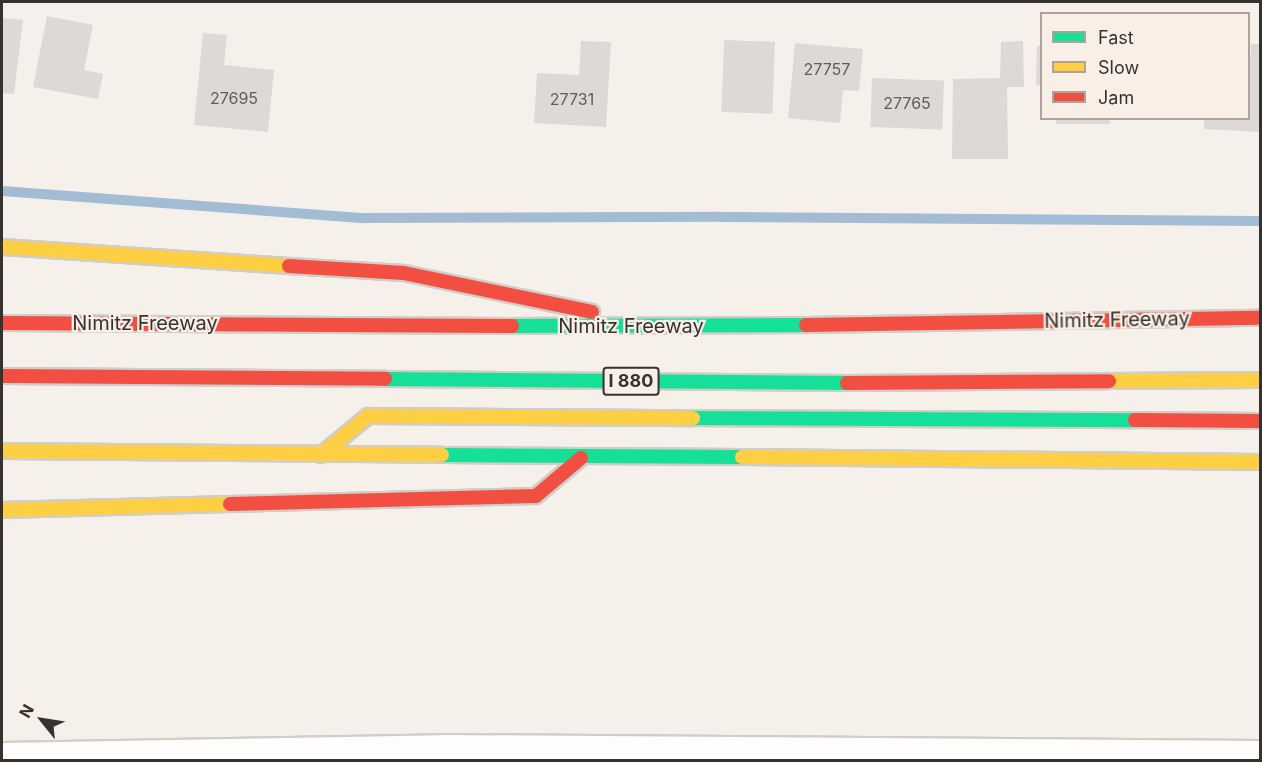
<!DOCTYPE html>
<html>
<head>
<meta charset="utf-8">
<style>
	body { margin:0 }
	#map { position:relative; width:1262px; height:762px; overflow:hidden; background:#f6f0ea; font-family:Inter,sans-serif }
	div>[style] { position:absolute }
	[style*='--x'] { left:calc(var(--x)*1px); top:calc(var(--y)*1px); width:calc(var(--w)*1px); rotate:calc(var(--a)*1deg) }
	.stream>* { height:10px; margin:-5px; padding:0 5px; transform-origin:5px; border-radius:5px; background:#a2bdd3 }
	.building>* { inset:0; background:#ded9d5; transform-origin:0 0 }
	.roads { filter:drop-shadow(2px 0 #d1cdc9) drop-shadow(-2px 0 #d1cdc9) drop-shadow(0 2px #d1cdc9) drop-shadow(0 -2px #d1cdc9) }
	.street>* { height:33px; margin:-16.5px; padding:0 16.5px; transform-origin:16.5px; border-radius:16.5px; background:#fefdfc }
	.fast>* { height:14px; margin:-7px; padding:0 7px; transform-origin:7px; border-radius:7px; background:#16e098 }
	.slow>* { height:14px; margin:-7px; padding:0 7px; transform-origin:7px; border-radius:7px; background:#ffcf43 }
	.jam>* { height:14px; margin:-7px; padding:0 7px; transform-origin:7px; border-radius:7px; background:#f24e42 }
	span { translate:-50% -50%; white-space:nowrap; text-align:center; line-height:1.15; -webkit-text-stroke:4.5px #faefe6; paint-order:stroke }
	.number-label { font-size:16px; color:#615c58 }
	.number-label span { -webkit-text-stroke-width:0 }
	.shield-label span { padding:2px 4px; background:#faefe6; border:2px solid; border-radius:4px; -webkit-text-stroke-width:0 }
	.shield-label { font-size:18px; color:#36322e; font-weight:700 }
	.street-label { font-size:20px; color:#36322e }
	.frame { position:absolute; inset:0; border:3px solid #36322e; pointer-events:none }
	.legend { position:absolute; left:1040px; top:12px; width:210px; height:108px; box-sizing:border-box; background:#faefe6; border:2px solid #aca39c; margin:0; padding:8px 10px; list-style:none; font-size:18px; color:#36322e }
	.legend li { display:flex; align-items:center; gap:12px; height:30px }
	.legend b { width:30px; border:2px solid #aca39c }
	.north { position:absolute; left:12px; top:690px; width:60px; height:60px; -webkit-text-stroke:4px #faefe6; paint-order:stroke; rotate:300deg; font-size:16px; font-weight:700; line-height:24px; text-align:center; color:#36322e }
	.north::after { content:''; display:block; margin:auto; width:21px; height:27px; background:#36322e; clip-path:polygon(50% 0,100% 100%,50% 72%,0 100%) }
</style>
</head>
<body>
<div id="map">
	<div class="stream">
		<div style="--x:2;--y:191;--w:363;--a:4.3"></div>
		<div style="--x:364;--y:218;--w:357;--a:-0.2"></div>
		<div style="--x:721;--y:217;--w:539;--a:0.43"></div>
	</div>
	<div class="building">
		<div style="clip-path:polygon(47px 16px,93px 25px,84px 70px,103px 74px,98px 99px,33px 87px)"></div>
		<div style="clip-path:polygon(2px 18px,23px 20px,14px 94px,2px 93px)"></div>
		<div style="clip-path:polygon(203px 33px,227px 35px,224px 65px,274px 70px,268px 132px,194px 125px)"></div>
		<div style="left:724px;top:40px;width:51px;height:72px;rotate:2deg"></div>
		<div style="clip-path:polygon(581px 41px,611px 42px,606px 127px,534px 123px,537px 73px,579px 75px)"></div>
		<div style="clip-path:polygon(1023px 41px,1024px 87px,1007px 87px,1008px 159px,952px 159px,953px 79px,1000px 78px,1001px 42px)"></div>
		<div style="clip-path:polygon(795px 43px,863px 49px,859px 91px,843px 90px,840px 123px,788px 118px)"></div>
		<div style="clip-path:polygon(1251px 44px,1260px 44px,1260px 132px,1204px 129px,1204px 118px,1248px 118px)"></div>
		<div style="clip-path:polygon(1037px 46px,1042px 46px,1042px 85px,1036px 85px)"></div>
		<div style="left:872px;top:78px;width:72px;height:49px;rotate:2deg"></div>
		<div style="left:1056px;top:118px;width:54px;height:6px"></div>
	</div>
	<div class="roads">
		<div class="street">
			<div style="--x:2;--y:759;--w:442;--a:-1"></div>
			<div style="--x:444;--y:751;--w:816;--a:0.42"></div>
		</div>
		<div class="fast">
			<div style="--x:512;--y:326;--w:294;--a:-0.2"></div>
			<div style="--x:385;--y:379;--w:462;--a:0.5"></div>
			<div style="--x:693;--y:418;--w:442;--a:0.3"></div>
			<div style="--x:442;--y:455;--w:300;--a:0.4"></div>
		</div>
		<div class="slow">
			<div style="--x:2;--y:247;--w:288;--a:3.8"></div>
			<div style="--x:1109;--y:381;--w:151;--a:-0.4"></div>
			<div style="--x:2;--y:451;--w:440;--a:0.5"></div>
			<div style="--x:321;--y:455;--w:61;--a:-39.7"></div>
			<div style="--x:368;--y:416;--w:325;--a:0.4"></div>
			<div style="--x:742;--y:457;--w:518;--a:0.55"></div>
			<div style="--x:2;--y:510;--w:228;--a:-1.5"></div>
		</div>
		<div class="jam">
			<div style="--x:289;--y:266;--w:115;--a:3.5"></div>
			<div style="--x:404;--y:273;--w:192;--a:11.7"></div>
			<div style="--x:2;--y:323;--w:510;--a:0.34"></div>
			<div style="--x:806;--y:325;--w:454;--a:-0.9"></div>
			<div style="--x:2;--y:376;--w:383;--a:0.4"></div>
			<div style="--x:847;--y:383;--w:262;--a:-0.4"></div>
			<div style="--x:1135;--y:420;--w:125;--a:0.5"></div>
			<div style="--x:230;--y:504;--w:306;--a:-1.5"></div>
			<div style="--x:536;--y:496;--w:59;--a:-40.2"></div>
		</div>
	</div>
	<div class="number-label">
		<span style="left:827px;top:69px">27757</span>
		<span style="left:234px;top:98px">27695</span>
		<span style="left:572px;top:99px">27731</span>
		<span style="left:907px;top:103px">27765</span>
	</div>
	<div class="shield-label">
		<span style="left:631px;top:381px">I 880</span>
	</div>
	<div class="street-label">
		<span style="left:1117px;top:320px;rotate:-1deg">Nimitz Freeway</span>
		<span style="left:145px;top:323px">Nimitz Freeway</span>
		<span style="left:631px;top:326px">Nimitz Freeway</span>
	</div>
	<div class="frame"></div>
	<ul class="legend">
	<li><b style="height:8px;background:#16e098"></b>Fast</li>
	<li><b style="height:8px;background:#ffcf43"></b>Slow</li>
	<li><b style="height:8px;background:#f24e42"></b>Jam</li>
	</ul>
	<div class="north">N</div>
</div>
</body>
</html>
